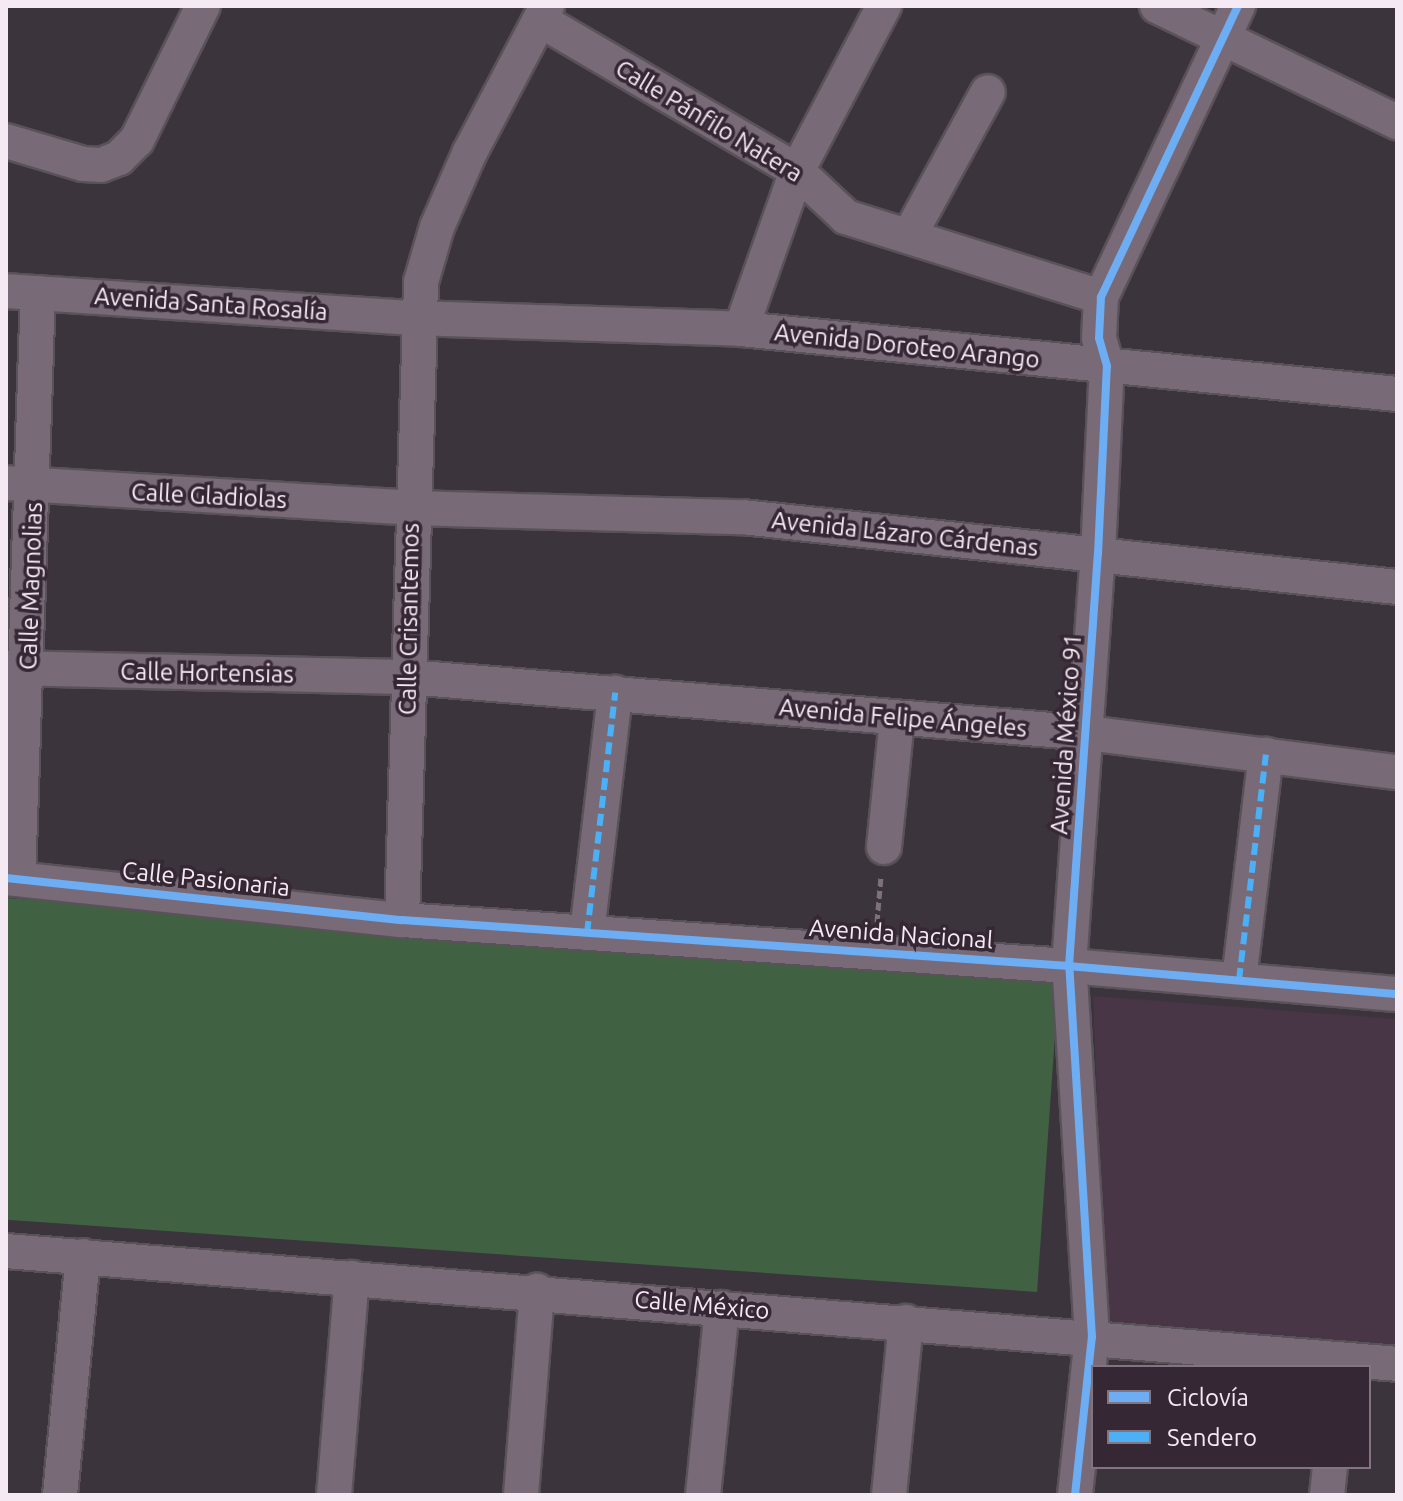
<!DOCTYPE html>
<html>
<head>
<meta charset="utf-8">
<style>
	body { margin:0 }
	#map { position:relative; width:1403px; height:1501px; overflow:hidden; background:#3c343c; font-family:Ubuntu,sans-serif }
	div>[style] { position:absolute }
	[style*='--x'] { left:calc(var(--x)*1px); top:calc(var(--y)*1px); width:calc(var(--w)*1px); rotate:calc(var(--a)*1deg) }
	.built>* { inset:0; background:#483546 }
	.green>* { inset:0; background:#406243; transform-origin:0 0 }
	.path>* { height:5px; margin-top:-2.5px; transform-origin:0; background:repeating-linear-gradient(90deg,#7d717c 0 8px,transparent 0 12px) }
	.roads { filter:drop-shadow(2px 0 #595258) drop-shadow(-2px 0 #595258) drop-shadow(0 2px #595258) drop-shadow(0 -2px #595258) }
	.minor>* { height:34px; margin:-17px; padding:0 17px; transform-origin:17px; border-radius:17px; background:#786a77 }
	.quiet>* { height:6px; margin-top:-3px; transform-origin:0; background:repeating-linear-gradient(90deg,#4cb0f7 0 12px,transparent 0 18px) }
	.cycleway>* { height:8px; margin:-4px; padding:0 4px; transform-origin:4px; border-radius:4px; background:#6dadf4 }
	span { translate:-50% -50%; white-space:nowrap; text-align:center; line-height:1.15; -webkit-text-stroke:7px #362734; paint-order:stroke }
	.street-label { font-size:24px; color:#f5eaf3 }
	.frame { position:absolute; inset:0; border:8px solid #f5eaf3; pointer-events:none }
	.legend { position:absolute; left:1091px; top:1365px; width:280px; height:104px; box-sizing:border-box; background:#362734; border:2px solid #827580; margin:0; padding:10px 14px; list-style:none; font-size:24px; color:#f5eaf3 }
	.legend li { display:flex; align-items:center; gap:16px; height:40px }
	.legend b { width:40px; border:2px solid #827580 }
</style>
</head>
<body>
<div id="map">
	<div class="built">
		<div style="clip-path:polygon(1093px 996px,1397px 1019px,1397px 1349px,1106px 1324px)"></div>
	</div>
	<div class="green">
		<div style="left:6px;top:898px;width:1056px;height:321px;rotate:4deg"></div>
	</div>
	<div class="path">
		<div style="--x:877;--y:922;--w:46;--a:-85"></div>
	</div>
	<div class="roads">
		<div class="minor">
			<div style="--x:1157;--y:6;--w:267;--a:25.8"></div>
			<div style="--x:540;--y:20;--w:298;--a:30.4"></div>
			<div style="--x:797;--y:171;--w:67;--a:43.2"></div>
			<div style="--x:846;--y:217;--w:267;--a:17.4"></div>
			<div style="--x:6;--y:141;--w:80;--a:16.6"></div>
			<div style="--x:83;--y:164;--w:18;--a:3"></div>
			<div style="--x:101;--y:165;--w:19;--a:-21"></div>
			<div style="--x:119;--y:158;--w:25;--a:-45"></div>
			<div style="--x:137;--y:140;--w:149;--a:-63.8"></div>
			<div style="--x:909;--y:236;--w:164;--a:-61.3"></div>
			<div style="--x:6;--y:291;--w:411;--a:3.8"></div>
			<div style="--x:416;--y:318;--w:325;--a:1.9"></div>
			<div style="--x:741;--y:329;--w:659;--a:5.66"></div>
			<div style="--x:741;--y:329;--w:168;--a:-70.5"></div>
			<div style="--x:797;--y:171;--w:187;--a:-62.2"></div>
			<div style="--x:6;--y:483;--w:406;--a:3.5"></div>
			<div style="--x:411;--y:508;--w:331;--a:1.6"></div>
			<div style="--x:742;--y:517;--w:659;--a:6.1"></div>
			<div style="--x:6;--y:668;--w:402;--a:1.3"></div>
			<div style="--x:408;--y:677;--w:681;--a:4.71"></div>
			<div style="--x:1087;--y:733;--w:312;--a:7.2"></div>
			<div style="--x:884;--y:847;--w:130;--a:-84.2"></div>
			<div style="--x:6;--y:878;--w:398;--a:6.1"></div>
			<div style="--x:402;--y:920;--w:669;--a:3.95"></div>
			<div style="--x:1069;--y:966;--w:329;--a:4.9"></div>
			<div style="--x:18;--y:879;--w:586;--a:-88.05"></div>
			<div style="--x:402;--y:920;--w:638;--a:-88.29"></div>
			<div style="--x:421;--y:282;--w:57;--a:-73.8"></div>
			<div style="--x:437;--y:227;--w:82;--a:-66.3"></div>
			<div style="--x:470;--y:152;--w:165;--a:-62.2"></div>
			<div style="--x:587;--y:933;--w:242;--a:-83.3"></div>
			<div style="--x:1239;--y:980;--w:227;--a:-83.2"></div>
			<div style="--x:6;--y:1251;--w:1396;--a:4.64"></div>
			<div style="--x:60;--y:1495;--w:240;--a:-84.5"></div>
			<div style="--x:334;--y:1495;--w:218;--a:-85.3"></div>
			<div style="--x:521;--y:1495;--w:205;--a:-85.5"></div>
			<div style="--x:703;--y:1495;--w:188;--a:-84.2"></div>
			<div style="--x:889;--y:1495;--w:174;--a:-84.4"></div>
			<div style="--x:1075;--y:1495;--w:159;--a:-83.9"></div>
			<div style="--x:1092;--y:1337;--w:372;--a:-93.5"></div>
			<div style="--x:1069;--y:966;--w:413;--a:-86"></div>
			<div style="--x:1098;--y:554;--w:188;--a:-87.3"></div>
			<div style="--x:1107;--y:366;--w:29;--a:-106"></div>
			<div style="--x:1099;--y:338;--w:41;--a:-87.2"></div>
			<div style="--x:1101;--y:297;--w:322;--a:-64.8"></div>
			<div style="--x:1327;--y:1495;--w:28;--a:-84"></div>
		</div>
	</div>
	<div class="quiet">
		<div style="--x:587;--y:933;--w:242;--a:-83.3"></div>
		<div style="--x:1239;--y:980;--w:227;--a:-83.2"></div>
	</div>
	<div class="cycleway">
		<div style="--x:6;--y:878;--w:398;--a:6.1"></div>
		<div style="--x:402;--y:920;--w:669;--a:3.95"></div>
		<div style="--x:1069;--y:966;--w:329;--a:4.9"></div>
		<div style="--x:1075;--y:1495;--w:159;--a:-83.9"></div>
		<div style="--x:1092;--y:1337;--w:372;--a:-93.5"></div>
		<div style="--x:1069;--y:966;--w:413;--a:-86"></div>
		<div style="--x:1098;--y:554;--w:188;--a:-87.3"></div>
		<div style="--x:1107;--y:366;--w:29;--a:-106"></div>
		<div style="--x:1099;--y:338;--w:41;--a:-87.2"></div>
		<div style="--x:1101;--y:297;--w:322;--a:-64.8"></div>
	</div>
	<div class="street-label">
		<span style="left:709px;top:121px;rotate:31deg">Calle Pánfilo Natera</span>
		<span style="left:211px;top:304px;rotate:4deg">Avenida Santa Rosalía</span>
		<span style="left:907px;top:346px;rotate:6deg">Avenida Doroteo Arango</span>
		<span style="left:209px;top:496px;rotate:3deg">Calle Gladiolas</span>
		<span style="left:905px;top:534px;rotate:6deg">Avenida Lázaro Cárdenas</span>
		<span style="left:31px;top:586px;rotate:-88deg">Calle Magnolias</span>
		<span style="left:409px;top:619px;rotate:-89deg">Calle Crisantemos</span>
		<span style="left:207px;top:673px;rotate:1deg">Calle Hortensias</span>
		<span style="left:903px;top:718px;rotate:5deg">Avenida Felipe Ángeles</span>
		<span style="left:1066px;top:734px;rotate:-86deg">Avenida México 91</span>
		<span style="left:206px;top:879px;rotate:6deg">Calle Pasionaria</span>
		<span style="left:901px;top:934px;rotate:4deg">Avenida Nacional</span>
		<span style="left:702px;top:1305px;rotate:5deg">Calle México</span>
	</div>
	<div class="frame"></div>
	<ul class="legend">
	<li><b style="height:10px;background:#6dadf4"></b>Ciclovía</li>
	<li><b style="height:10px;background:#4cb0f7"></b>Sendero</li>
	</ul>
</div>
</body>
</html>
